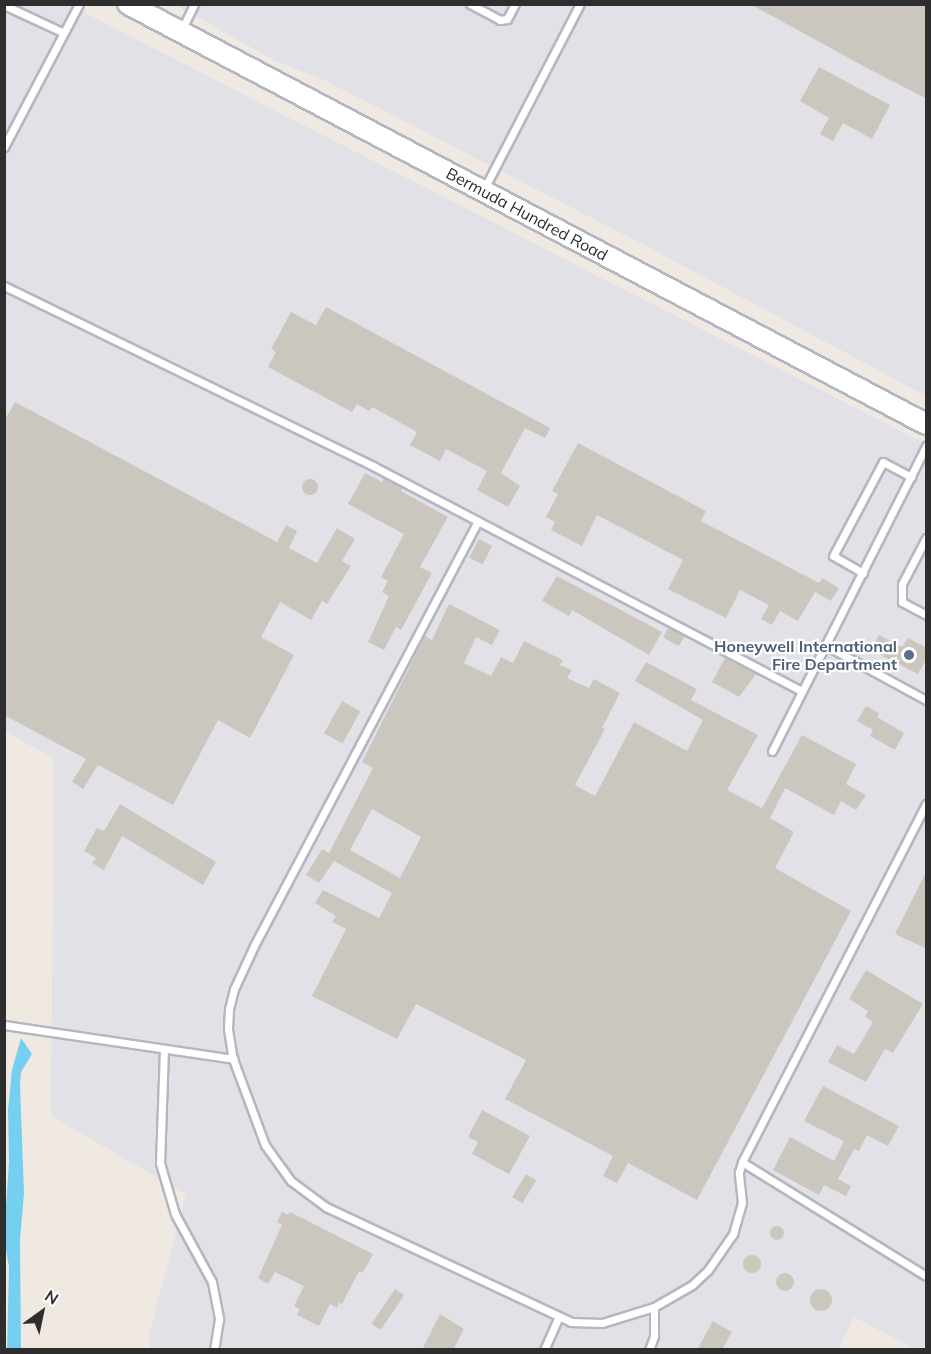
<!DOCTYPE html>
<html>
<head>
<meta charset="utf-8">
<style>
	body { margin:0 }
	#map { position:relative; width:931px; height:1354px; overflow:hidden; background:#efe9e1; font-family:Mulish,sans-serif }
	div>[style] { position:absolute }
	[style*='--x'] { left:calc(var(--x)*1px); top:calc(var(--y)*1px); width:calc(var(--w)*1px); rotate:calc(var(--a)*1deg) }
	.industrial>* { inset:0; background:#e3e1e8 }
	.water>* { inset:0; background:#75cff0 }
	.building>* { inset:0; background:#cbc7bf; transform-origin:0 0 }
	.round { border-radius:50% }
	.roads { filter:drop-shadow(2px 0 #b4b7c1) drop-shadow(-2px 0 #b4b7c1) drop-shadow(0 2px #b4b7c1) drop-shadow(0 -2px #b4b7c1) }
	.lane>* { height:7px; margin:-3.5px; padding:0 3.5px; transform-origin:3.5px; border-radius:3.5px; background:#fff }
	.secondary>* { height:20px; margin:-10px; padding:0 10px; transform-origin:10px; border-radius:10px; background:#fff }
	.dots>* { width:16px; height:16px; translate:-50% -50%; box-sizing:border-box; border:3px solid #fff; border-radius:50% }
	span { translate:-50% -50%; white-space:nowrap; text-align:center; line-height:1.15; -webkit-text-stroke:4.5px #fff; paint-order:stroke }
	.street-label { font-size:16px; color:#2e2e2e }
	.service-label { font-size:16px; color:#4e5e75; font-weight:700 }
	.right { translate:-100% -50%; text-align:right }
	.frame { position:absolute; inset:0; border:6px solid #2e2e2e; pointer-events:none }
	.north { position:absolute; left:12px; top:1282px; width:60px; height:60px; -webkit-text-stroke:4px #fff; paint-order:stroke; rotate:33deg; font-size:16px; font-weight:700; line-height:24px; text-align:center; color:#2e2e2e }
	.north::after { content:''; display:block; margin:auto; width:21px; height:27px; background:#2e2e2e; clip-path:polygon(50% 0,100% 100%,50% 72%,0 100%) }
</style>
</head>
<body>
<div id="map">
	<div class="industrial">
		<div style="clip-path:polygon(9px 5px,69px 5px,926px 444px,926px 1349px,915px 1349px,854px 1317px,838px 1350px,151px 1349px,149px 1335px,186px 1194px,51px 1116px,54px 759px,5px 731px,4px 13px)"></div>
		<div style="clip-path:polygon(176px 5px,926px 5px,926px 396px,648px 247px,326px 81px,275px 61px)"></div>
	</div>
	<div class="water">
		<div style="clip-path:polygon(21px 1038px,32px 1054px,21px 1072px,20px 1085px,24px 1193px,20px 1240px,21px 1349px,7px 1350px,9px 1267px,4px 1238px,9px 1161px,8px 1110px,12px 1070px)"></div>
	</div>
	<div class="building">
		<div style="clip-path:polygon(750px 4px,927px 4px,927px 99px,867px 68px)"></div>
		<div style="clip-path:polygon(819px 67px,890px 105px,872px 139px,843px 123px,833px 141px,820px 134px,829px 118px,800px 101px)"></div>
		<div style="clip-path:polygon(326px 307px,550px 428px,545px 438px,525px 428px,501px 473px,520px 486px,508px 507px,477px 490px,487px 471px,446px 449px,440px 461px,410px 445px,417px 432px,372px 407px,369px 411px,357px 404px,352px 412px,268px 367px,276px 352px,271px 349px,291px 312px,316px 325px)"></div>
		<div style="clip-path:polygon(15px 402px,277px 542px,286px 525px,297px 531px,289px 548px,317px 563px,337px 528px,355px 539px,342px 561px,351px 566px,327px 604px,322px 601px,311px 620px,280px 602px,261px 637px,294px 655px,250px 738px,218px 720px,173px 805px,98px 765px,83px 789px,72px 782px,86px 759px,4px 715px,4px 421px)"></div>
		<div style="clip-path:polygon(578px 443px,706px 511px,701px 521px,819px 583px,822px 578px,839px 588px,831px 601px,815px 592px,798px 621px,780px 611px,772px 625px,761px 619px,769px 605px,740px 590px,726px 618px,668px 589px,683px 560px,597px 515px,582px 546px,551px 530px,555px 522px,546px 517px,558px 494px,552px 491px)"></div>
		<div style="clip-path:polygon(365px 473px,382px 482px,384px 478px,403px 488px,401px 491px,448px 517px,420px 567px,432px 573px,401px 630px,396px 627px,384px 650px,368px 642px,389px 596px,382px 592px,388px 581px,381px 577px,404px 534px,348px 504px)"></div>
		<div class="round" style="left:302px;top:479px;width:16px;height:16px"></div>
		<div style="left:479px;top:539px;width:15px;height:21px;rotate:28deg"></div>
		<div style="clip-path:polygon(557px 576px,662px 632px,649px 655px,572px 610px,569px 616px,542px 601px)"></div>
		<div style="clip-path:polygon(evenodd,449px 604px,500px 630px,492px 645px,476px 637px,464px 663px,491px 676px,501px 657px,513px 663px,524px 641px,563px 660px,560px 665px,572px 670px,567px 678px,589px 688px,594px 679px,620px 693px,602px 728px,605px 729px,575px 785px,595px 796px,634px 722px,687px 751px,703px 720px,635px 681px,646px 662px,697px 689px,691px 700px,758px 735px,727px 790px,762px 808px,802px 735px,856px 764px,846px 784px,866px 795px,856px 810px,841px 801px,834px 815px,785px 788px,770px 818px,794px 832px,775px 868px,851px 911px,697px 1200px,628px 1163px,617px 1183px,603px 1176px,613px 1156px,505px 1099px,526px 1060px,416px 1004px,397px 1039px,312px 996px,346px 929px,332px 922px,336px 916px,315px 903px,323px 890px,379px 918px,392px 893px,334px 861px,319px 883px,306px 875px,322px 849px,329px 853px,373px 768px,362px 762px,425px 636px,432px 640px,449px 604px,372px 809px,421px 837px,400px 878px,350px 850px,372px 809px)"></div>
		<div style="left:669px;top:627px;width:18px;height:12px;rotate:29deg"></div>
		<div style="clip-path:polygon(879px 635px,902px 647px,908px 638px,927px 648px,927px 658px,918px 674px,871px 650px)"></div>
		<div style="clip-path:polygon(725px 658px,756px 674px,739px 697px,712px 682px)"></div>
		<div style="left:342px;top:701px;width:21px;height:37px;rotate:29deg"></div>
		<div style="clip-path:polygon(866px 706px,879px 713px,877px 717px,904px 733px,895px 750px,870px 736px,873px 730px,857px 721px)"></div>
		<div style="clip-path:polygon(120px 804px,216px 862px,203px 885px,122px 836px,104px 870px,92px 863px,96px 858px,84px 851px,97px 828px,104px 831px)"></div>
		<div style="clip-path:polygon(927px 870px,927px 949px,895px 934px)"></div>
		<div style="clip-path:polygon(866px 970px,923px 1004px,893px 1053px,885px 1049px,866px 1082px,828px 1062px,837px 1045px,854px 1054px,873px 1022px,865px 1017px,868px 1011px,849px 999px)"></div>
		<div style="clip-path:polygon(823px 1086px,899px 1126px,888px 1146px,867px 1135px,859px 1151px,854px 1149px,838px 1179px,851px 1186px,846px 1196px,824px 1185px,819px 1195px,773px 1170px,790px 1137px,834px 1161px,844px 1141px,804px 1121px)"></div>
		<div style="clip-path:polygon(482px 1110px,530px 1136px,509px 1174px,472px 1154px,478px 1142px,468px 1137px)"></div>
		<div style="left:526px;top:1174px;width:12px;height:27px;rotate:31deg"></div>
		<div style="clip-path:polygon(282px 1212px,288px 1215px,290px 1212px,373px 1254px,365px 1269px,362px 1273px,359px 1271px,342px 1304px,339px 1302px,337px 1308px,330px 1304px,319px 1326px,297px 1315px,300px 1309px,294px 1306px,304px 1286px,275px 1272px,268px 1284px,258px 1278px,282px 1225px,277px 1222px)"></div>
		<div class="round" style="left:770px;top:1226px;width:14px;height:14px"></div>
		<div class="round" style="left:743px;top:1255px;width:18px;height:18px"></div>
		<div class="round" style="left:776px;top:1273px;width:18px;height:18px"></div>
		<div style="left:395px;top:1289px;width:11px;height:42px;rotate:34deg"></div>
		<div class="round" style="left:810px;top:1289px;width:22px;height:22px"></div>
		<div style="clip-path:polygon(440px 1314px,464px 1329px,453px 1350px,422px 1350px)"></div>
		<div style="clip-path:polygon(713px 1321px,732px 1332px,722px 1350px,697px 1350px)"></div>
	</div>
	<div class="roads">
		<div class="lane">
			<div style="--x:470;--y:4;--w:34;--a:28"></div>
			<div style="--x:500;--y:20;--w:7;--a:-8"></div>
			<div style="--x:507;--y:19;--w:17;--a:-62"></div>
			<div style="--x:4;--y:5;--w:66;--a:25"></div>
			<div style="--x:182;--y:29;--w:28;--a:-64"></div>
			<div style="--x:4;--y:147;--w:161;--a:-62.3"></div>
			<div style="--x:484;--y:189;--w:208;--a:-62.6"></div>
			<div style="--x:4;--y:286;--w:411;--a:26"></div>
			<div style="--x:373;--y:466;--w:484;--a:27.7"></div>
			<div style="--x:478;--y:521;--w:480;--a:117.8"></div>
			<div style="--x:254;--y:946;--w:47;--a:114.9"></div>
			<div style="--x:234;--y:989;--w:21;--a:104"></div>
			<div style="--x:229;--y:1009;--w:20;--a:93"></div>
			<div style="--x:228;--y:1029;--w:30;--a:81"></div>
			<div style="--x:233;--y:1059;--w:92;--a:69.6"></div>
			<div style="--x:265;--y:1145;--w:44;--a:54.2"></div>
			<div style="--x:291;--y:1181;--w:44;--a:36.6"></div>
			<div style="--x:326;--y:1207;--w:271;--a:25.1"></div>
			<div style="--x:571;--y:1322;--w:31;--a:2"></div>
			<div style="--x:602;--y:1323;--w:54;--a:-17.1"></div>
			<div style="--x:654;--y:1307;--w:44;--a:-30.1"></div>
			<div style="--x:692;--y:1285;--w:22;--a:-43"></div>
			<div style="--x:708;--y:1270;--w:44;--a:-55.2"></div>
			<div style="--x:733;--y:1234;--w:32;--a:-74"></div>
			<div style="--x:742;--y:1203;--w:31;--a:-96"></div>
			<div style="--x:739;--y:1172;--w:10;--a:-73"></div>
			<div style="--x:742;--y:1162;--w:403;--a:-62.8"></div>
			<div style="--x:926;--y:538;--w:52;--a:117.6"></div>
			<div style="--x:902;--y:584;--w:18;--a:90"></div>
			<div style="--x:902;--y:602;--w:27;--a:28"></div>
			<div style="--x:863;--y:573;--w:34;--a:-150"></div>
			<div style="--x:833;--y:556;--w:106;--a:-62"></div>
			<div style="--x:883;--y:462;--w:32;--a:28"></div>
			<div style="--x:825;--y:645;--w:115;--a:28.6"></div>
			<div style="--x:772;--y:751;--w:342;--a:-63.2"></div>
			<div style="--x:4;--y:1025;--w:232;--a:8.4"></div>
			<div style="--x:164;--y:1049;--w:114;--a:92"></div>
			<div style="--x:160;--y:1163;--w:53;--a:73.6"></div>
			<div style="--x:175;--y:1214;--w:77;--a:61.4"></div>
			<div style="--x:212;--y:1282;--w:38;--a:79"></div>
			<div style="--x:219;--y:1319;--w:31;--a:99"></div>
			<div style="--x:742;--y:1162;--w:216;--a:31.8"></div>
			<div style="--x:544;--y:1350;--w:35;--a:-66"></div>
			<div style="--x:649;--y:1350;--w:15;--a:-70"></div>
			<div style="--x:654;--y:1336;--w:29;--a:-90"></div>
		</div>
		<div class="secondary">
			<div style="--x:128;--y:4;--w:902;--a:27.76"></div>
		</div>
	</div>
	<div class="dots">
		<div style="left:909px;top:655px;background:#5c6f8a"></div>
	</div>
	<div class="street-label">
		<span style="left:527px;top:214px;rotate:28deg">Bermuda Hundred Road</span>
	</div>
	<div class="service-label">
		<span class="right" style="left:897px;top:655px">Honeywell International<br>Fire Department</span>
	</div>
	<div class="frame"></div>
	<div class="north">N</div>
</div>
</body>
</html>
